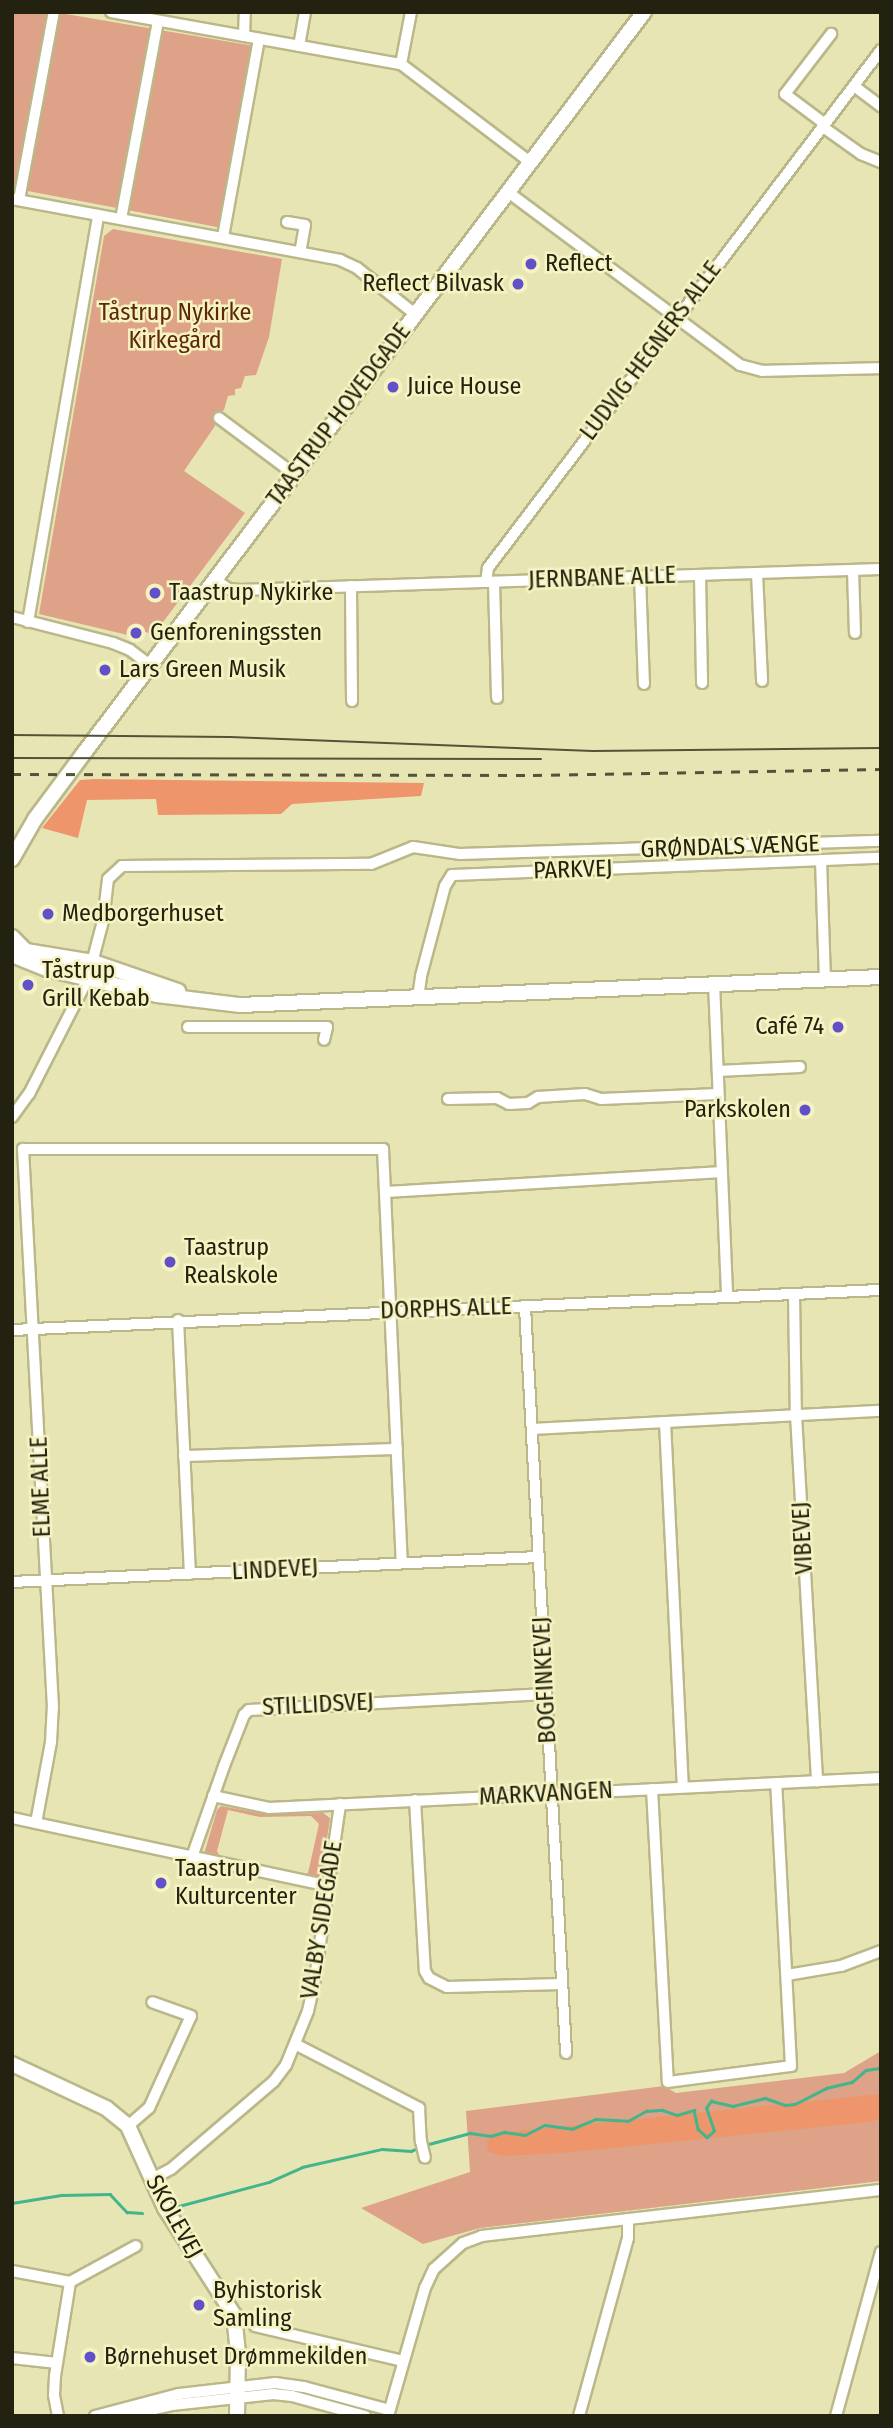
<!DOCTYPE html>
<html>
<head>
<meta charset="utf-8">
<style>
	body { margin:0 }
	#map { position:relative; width:893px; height:2428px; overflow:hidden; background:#e8e5b5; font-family:"Fira Sans Condensed",sans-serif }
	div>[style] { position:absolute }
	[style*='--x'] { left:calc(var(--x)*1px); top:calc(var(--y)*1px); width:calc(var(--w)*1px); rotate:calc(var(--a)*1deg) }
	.green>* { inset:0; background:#dda288 }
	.forest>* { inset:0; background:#ee956c }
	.stream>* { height:2.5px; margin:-1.25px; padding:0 1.25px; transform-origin:1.25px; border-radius:1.25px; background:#42b58a }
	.roads { filter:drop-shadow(2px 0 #bab789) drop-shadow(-2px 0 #bab789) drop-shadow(0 2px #bab789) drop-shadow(0 -2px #bab789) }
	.street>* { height:10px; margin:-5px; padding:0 5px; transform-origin:5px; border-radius:5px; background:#fff }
	.secondary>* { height:14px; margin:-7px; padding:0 7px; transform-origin:7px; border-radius:7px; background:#fff }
	.tram>* { height:2px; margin:-1px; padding:0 1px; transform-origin:1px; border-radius:1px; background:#545239 }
	.rail>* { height:2.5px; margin-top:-1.25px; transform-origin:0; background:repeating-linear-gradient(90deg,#545239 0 9px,transparent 0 18px) }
	.dots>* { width:19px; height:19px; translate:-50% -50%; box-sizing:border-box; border:4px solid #f5f3c2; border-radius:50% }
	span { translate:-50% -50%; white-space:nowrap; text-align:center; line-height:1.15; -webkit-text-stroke:5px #f5f3c2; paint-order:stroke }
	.poi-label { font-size:24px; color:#232210 }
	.left { translate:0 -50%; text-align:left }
	.right { translate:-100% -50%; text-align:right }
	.park-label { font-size:24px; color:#5f2708 }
	.street-label { font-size:24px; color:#232210 }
	.frame { position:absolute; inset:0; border:14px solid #232210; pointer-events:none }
</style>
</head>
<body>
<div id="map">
	<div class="green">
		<div style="clip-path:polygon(12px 12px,54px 12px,254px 46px,222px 228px,12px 188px)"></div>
		<div style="clip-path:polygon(113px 229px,282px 259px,269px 337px,256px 375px,245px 376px,241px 388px,235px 389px,235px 395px,228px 396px,224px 410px,216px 414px,215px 426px,184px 471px,245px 513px,154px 634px,136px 630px,132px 636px,39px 614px,104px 236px)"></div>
		<div style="clip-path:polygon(221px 1806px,264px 1814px,323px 1813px,330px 1818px,321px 1880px,300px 1875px,308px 1873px,319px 1824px,311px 1816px,260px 1817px,228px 1810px,217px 1851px,220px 1857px,204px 1854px,217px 1810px)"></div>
		<div style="clip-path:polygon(881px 2051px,881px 2181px,480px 2228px,423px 2244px,361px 2208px,470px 2172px,466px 2111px,664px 2086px,676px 2093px,844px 2073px)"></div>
	</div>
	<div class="forest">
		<div style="clip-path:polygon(80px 780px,95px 779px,424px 783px,421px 796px,292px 804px,281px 814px,158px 815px,156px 799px,87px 800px,78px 838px,42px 828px)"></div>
		<div style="clip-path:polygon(881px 2094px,881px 2119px,868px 2122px,573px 2152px,504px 2156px,488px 2152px,487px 2140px,509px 2132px)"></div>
	</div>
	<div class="stream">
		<div style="--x:425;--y:2145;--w:47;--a:-14.9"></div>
		<div style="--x:470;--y:2133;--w:21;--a:8"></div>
		<div style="--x:491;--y:2136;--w:14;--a:-17"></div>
		<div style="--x:504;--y:2132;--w:21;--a:8"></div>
		<div style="--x:525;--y:2135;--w:22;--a:-27"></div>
		<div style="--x:545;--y:2125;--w:27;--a:8"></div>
		<div style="--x:572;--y:2129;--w:25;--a:-23"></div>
		<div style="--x:595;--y:2119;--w:33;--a:3"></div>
		<div style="--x:628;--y:2121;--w:21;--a:-29"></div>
		<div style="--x:646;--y:2111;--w:16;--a:-4"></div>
		<div style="--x:662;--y:2110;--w:16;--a:18"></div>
		<div style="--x:677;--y:2115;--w:18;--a:-16"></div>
		<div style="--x:694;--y:2110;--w:19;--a:78"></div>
		<div style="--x:698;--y:2129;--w:12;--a:42"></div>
		<div style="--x:707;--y:2137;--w:9;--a:-41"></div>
		<div style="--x:714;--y:2131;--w:24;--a:-109"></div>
		<div style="--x:706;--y:2108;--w:9;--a:-54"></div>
		<div style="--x:711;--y:2101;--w:23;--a:13"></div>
		<div style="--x:733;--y:2106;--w:33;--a:-14"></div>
		<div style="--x:765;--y:2098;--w:21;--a:19"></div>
		<div style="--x:785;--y:2105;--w:10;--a:-6"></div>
		<div style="--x:795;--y:2104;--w:35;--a:-27"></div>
		<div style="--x:826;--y:2088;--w:27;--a:-13"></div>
		<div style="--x:852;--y:2082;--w:18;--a:-41"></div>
		<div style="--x:866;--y:2070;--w:15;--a:-8"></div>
		<div style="--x:12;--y:2203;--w:51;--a:-9.1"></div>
		<div style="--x:62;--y:2195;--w:48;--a:-1.2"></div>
		<div style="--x:110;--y:2194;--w:25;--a:47"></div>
		<div style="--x:127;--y:2212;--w:15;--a:4"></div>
		<div style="--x:175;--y:2207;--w:97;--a:-14.9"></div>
		<div style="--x:269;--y:2182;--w:36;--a:-24"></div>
		<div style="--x:302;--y:2167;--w:82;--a:-12.7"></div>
		<div style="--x:382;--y:2149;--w:29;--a:4"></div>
		<div style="--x:411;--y:2151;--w:8;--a:-23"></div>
	</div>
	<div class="roads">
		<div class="street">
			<div style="--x:111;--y:12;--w:295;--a:10.2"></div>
			<div style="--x:401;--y:64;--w:162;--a:37.2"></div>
			<div style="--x:244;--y:36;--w:24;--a:-88"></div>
			<div style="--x:299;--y:46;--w:35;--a:-80"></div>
			<div style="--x:401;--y:64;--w:53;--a:-79.1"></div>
			<div style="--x:854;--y:86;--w:34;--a:37"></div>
			<div style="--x:825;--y:124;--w:50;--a:-143.1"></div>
			<div style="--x:785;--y:94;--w:76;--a:-52.5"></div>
			<div style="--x:823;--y:127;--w:47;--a:35.4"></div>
			<div style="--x:861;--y:154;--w:22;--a:22"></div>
			<div style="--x:508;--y:192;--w:289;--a:36.7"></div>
			<div style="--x:740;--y:365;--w:23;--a:15"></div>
			<div style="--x:762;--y:371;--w:119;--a:-1.4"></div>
			<div style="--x:12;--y:199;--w:334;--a:10.5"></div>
			<div style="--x:340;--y:260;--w:19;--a:25"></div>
			<div style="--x:357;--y:268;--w:74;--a:38.4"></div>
			<div style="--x:19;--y:200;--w:191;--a:-79.5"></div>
			<div style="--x:121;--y:219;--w:201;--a:-79.4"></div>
			<div style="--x:287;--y:222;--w:18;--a:9"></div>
			<div style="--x:305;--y:225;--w:27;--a:100"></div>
			<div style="--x:223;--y:237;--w:201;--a:-79.7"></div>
			<div style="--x:219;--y:418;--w:94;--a:36.7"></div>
			<div style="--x:853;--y:570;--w:63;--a:88.2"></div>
			<div style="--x:757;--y:573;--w:108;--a:87.3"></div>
			<div style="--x:700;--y:575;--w:108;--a:88.9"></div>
			<div style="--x:640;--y:576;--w:108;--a:87.9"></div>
			<div style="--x:214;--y:579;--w:18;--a:34"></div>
			<div style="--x:229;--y:589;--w:11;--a:5"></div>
			<div style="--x:240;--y:590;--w:641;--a:-1.88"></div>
			<div style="--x:486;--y:582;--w:14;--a:-82"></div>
			<div style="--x:488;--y:568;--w:650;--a:-52.81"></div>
			<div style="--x:494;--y:582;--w:116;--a:88.5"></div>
			<div style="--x:351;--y:586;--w:115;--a:89.5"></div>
			<div style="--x:12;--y:617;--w:104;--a:14.4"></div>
			<div style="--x:113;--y:643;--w:18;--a:22"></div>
			<div style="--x:130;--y:650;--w:25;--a:37"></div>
			<div style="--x:28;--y:622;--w:413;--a:-80.2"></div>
			<div style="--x:821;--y:860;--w:118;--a:88.1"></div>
			<div style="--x:714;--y:983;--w:312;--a:87.6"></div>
			<div style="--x:418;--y:998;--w:22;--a:-82"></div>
			<div style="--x:421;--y:976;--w:93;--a:-75.1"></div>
			<div style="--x:445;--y:886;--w:13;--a:-58"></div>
			<div style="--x:452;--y:875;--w:429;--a:-2.3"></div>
			<div style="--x:188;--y:1027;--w:139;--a:0"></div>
			<div style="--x:327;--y:1027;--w:13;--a:103"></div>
			<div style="--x:718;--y:1071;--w:82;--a:-2.8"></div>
			<div style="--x:448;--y:1099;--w:49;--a:-1.2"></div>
			<div style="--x:497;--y:1098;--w:13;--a:27"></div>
			<div style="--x:509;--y:1104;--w:19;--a:-3"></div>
			<div style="--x:528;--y:1103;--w:12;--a:-31"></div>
			<div style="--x:538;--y:1097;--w:47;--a:-3.7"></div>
			<div style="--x:585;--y:1094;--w:17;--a:17"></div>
			<div style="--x:601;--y:1099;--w:117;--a:-2.4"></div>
			<div style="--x:12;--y:1117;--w:29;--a:-54"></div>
			<div style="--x:29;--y:1094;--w:130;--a:-63"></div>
			<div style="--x:88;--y:978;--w:59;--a:-75.3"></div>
			<div style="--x:103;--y:921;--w:42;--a:-83.2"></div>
			<div style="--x:108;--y:879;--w:19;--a:-43"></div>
			<div style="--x:122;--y:866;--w:249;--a:-0.5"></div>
			<div style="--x:371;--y:864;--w:45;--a:-22"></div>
			<div style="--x:413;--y:847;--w:48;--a:8.5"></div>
			<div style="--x:460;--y:854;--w:421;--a:-1.8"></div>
			<div style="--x:387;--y:1192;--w:335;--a:-3.4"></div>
			<div style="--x:794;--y:1294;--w:121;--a:89.1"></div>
			<div style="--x:796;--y:1415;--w:367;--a:86.7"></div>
			<div style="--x:525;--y:1307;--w:747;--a:86.85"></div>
			<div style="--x:178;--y:1320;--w:254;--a:87.3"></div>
			<div style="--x:12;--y:1330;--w:870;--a:-2.64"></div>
			<div style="--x:665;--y:1422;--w:365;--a:87.2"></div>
			<div style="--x:532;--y:1429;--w:349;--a:-3"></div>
			<div style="--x:184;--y:1456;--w:213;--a:-1.9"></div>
			<div style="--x:12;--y:1582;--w:527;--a:-2.72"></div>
			<div style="--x:652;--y:1789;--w:293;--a:86.9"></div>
			<div style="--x:668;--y:2082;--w:124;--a:-7.4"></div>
			<div style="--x:791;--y:2066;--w:283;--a:-93"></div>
			<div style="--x:213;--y:1796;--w:57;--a:12.1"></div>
			<div style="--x:269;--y:1808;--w:613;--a:-2.81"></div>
			<div style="--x:415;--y:1800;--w:171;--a:86.7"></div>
			<div style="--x:425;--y:1971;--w:8;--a:60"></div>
			<div style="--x:429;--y:1978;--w:20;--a:27"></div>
			<div style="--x:447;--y:1987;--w:115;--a:-1.5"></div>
			<div style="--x:12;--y:1818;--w:323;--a:12.1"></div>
			<div style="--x:36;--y:1823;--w:82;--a:-79.5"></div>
			<div style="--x:51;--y:1742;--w:34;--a:-87"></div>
			<div style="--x:53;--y:1708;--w:560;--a:-93.07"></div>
			<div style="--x:23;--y:1149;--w:360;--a:0"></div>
			<div style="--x:383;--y:1149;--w:414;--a:87.4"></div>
			<div style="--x:192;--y:1857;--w:96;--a:-70.6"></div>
			<div style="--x:224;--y:1766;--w:55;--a:-68.6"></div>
			<div style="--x:244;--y:1715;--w:7;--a:-45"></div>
			<div style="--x:249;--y:1710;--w:297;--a:-3.1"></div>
			<div style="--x:787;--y:1975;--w:55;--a:-9.5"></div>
			<div style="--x:841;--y:1966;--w:43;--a:-20.6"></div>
			<div style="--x:295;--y:2044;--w:140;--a:27.3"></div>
			<div style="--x:419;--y:2108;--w:33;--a:87"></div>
			<div style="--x:421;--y:2141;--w:17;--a:77"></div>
			<div style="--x:128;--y:2126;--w:28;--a:-41"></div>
			<div style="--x:149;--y:2108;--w:101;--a:-65.5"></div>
			<div style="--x:191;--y:2016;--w:41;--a:-160.3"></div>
			<div style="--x:152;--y:2179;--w:21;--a:-28"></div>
			<div style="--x:171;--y:2169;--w:135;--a:-40.5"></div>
			<div style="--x:274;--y:2081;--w:20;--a:-53"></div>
			<div style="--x:286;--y:2065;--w:58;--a:-67.8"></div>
			<div style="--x:308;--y:2011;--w:27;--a:-77"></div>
			<div style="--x:314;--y:1985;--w:183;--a:-81.8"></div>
			<div style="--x:12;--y:2271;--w:59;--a:10.7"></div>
			<div style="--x:255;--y:2326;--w:152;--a:13.3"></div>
			<div style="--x:12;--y:2358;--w:45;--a:6.3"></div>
			<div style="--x:58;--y:2416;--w:21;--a:-101"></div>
			<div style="--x:54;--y:2395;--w:19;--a:-87"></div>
			<div style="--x:55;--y:2376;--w:95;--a:-80.9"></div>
			<div style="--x:70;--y:2282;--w:75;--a:-28.6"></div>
			<div style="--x:95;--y:2416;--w:87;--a:-14.7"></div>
			<div style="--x:179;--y:2394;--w:97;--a:-6.5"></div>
			<div style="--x:275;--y:2383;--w:29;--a:8"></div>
			<div style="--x:304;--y:2387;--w:88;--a:15.1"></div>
			<div style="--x:123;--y:2416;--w:50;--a:-12.7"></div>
			<div style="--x:172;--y:2405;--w:102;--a:-6.2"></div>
			<div style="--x:273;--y:2394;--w:19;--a:6"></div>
			<div style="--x:292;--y:2396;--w:76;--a:15.3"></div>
			<div style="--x:388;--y:2416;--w:133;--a:-73.9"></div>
			<div style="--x:425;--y:2288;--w:21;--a:-65"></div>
			<div style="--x:434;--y:2269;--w:39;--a:-42"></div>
			<div style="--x:463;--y:2243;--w:20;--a:-20"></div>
			<div style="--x:482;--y:2236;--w:402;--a:-6.6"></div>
			<div style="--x:579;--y:2416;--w:185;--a:-74.6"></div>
			<div style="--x:628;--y:2238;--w:19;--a:-90"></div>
			<div style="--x:836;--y:2416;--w:170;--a:-74.7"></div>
		</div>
		<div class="secondary">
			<div style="--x:12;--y:859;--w:46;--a:-60.1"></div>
			<div style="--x:35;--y:819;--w:82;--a:-53.4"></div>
			<div style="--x:84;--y:753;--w:929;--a:-52.92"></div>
			<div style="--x:12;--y:937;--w:20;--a:45"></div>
			<div style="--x:26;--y:951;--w:68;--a:9.3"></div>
			<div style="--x:93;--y:962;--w:90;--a:18.8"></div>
			<div style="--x:12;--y:955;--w:38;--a:22"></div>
			<div style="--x:47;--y:969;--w:113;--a:13.3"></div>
			<div style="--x:157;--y:995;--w:84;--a:6.9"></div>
			<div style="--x:240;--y:1005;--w:642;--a:-2.5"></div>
			<div style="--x:12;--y:2064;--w:104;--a:25.1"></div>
			<div style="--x:106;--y:2108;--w:28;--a:39"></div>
			<div style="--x:128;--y:2126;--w:90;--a:65.7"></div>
			<div style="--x:165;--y:2208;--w:127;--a:57.2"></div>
			<div style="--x:234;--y:2315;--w:38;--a:84"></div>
			<div style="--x:238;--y:2353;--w:63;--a:90.9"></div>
		</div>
	</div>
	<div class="tram">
		<div style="--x:12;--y:735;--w:218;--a:0.5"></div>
		<div style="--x:230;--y:737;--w:363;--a:2.2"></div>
		<div style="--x:593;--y:751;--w:288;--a:-0.6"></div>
		<div style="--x:12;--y:758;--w:529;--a:0.11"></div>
	</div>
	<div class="rail">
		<div style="--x:12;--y:774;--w:521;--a:0.11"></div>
		<div style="--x:533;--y:775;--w:348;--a:-1"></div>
	</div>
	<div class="dots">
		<div style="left:531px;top:264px;background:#6250c8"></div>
		<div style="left:518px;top:284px;background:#6250c8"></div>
		<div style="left:393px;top:387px;background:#6250c8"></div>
		<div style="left:155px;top:593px;background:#6250c8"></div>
		<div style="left:136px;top:633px;background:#6250c8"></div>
		<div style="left:105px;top:670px;background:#6250c8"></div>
		<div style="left:48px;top:914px;background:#6250c8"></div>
		<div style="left:28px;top:985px;background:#6250c8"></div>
		<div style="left:838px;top:1027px;background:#6250c8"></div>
		<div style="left:805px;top:1110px;background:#6250c8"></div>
		<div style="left:170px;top:1262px;background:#6250c8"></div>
		<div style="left:161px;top:1883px;background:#6250c8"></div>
		<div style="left:199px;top:2305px;background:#6250c8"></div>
		<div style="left:90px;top:2357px;background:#6250c8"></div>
	</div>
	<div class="poi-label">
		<span class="left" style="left:545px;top:264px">Reflect</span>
		<span class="right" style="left:504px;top:284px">Reflect Bilvask</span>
		<span class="left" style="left:407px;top:387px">Juice House</span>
		<span class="left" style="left:169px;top:593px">Taastrup Nykirke</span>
		<span class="left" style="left:150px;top:633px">Genforeningssten</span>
		<span class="left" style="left:119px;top:670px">Lars Green Musik</span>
		<span class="left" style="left:62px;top:914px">Medborgerhuset</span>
		<span class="left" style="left:42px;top:985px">Tåstrup<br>Grill Kebab</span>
		<span class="right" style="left:824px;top:1027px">Café 74</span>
		<span class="right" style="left:791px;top:1110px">Parkskolen</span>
		<span class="left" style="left:184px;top:1262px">Taastrup<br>Realskole</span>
		<span class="left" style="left:175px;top:1883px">Taastrup<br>Kulturcenter</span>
		<span class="left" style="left:213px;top:2305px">Byhistorisk<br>Samling</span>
		<span class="left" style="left:104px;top:2357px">Børnehuset Drømmekilden</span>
	</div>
	<div class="park-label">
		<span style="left:175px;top:327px">Tåstrup Nykirke<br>Kirkegård</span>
	</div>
	<div class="street-label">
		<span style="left:651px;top:351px;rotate:-53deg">LUDVIG HEGNERS ALLE</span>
		<span style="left:339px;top:415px;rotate:-53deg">TAASTRUP HOVEDGADE</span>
		<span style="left:602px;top:578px;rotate:-2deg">JERNBANE ALLE</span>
		<span style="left:730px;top:847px;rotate:-2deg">GRØNDALS VÆNGE</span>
		<span style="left:573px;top:870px;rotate:-2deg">PARKVEJ</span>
		<span style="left:446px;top:1309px;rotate:-2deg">DORPHS ALLE</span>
		<span style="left:41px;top:1487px;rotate:-92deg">ELME ALLE</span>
		<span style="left:803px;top:1538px;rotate:-93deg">VIBEVEJ</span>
		<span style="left:275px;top:1570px;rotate:-3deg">LINDEVEJ</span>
		<span style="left:545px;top:1680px;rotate:-93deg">BOGFINKEVEJ</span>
		<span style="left:318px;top:1705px;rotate:-3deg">STILLIDSVEJ</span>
		<span style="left:546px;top:1794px;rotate:-3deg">MARKVANGEN</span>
		<span style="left:322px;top:1920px;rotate:-81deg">VALBY SIDEGADE</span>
		<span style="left:174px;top:2217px;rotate:61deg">SKOLEVEJ</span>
	</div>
	<div class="frame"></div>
</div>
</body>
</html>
